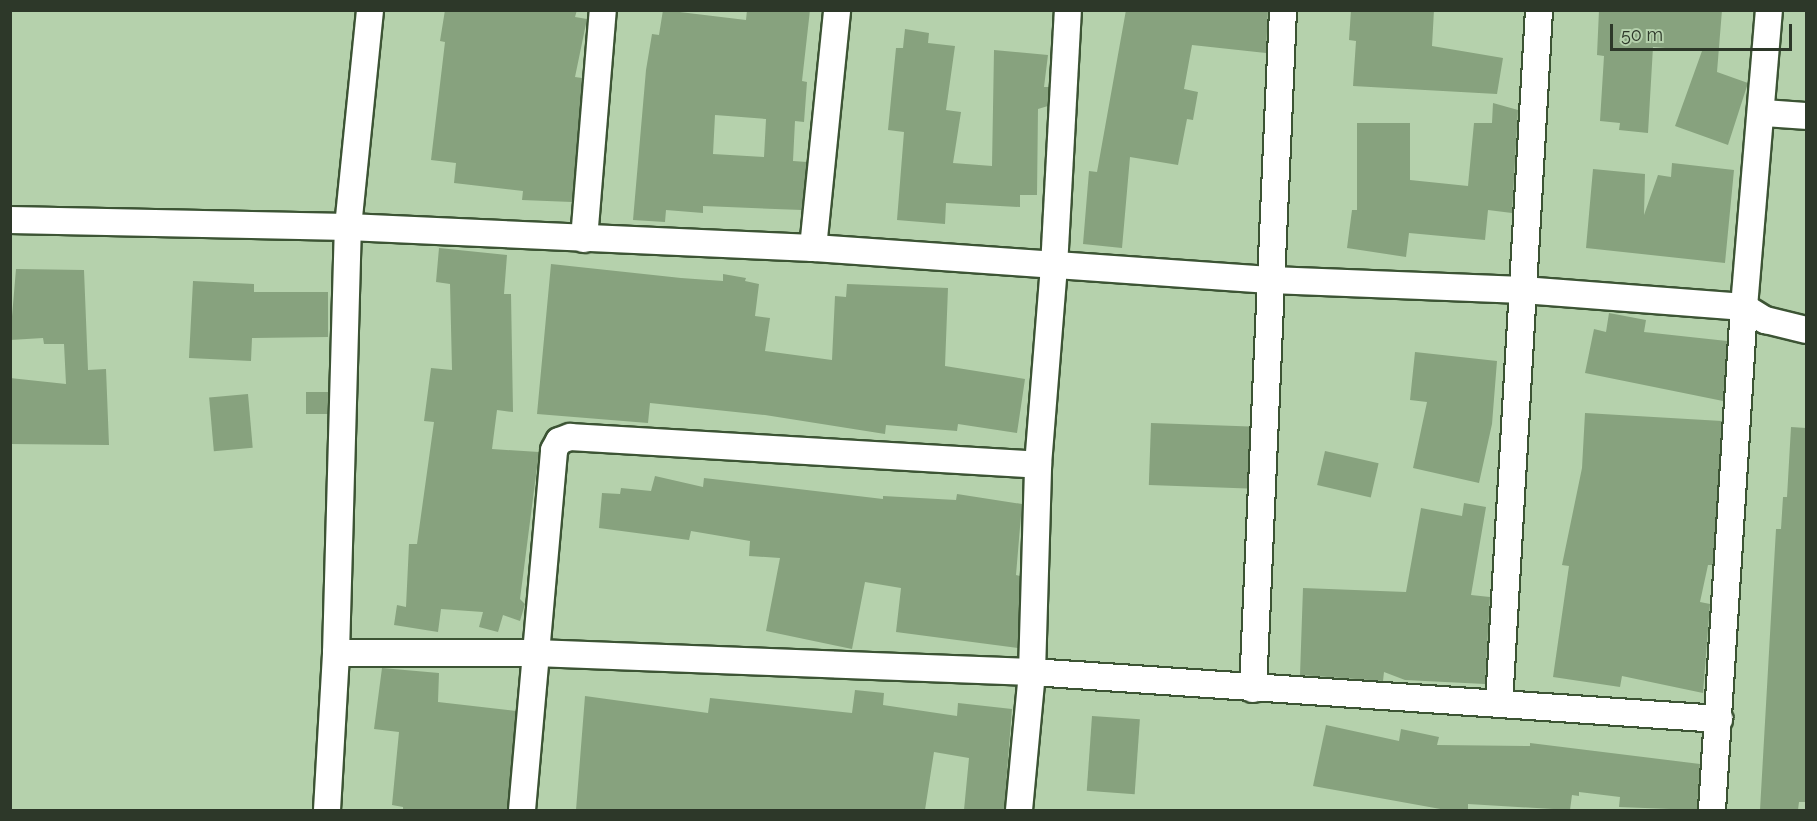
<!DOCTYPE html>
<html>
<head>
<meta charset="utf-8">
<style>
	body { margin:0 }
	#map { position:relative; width:1817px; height:821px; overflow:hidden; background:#b5d1ac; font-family:Raleway,sans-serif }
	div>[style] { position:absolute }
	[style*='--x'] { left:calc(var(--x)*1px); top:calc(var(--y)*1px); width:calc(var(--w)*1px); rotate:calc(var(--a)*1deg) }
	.building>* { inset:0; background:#87a27e; transform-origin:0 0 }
	.roads { filter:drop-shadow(2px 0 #3c5434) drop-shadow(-2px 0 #3c5434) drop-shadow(0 2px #3c5434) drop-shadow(0 -2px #3c5434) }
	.street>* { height:26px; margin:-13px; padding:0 13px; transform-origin:13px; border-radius:13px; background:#fff }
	span { translate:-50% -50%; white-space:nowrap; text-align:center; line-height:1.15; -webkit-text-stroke:5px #b5d1ac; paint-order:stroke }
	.frame { position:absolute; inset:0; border:12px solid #2d3829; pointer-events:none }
	.scale { position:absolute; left:1610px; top:24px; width:182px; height:27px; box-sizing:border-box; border:3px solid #2d3829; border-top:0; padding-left:8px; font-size:18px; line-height:21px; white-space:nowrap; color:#2d3829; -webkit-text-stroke:4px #b5d1ac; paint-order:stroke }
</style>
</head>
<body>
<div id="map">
	<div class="building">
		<div style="clip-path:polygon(445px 10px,577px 10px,575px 17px,587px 19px,575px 77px,582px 78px,572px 202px,522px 200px,523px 191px,454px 183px,456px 163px,431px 160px,445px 42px,440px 41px)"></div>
		<div style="clip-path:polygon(evenodd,663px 10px,746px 20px,747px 10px,810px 10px,802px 81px,807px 82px,804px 122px,795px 121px,793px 161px,807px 162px,802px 210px,703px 206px,703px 213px,666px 210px,665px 222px,633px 220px,646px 70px,652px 34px,659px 35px,663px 10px,715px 115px,766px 119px,764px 157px,713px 154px,715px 115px)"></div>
		<div style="clip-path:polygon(1126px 10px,1268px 10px,1266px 53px,1192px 45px,1184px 89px,1198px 92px,1193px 120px,1187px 119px,1178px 165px,1130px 157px,1122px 248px,1083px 244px,1089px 171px,1097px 172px)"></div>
		<div style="clip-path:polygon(1351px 10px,1434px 10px,1432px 46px,1503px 58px,1497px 94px,1353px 86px,1356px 41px,1349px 40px)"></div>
		<div style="clip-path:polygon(1599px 10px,1722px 10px,1717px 72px,1748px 83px,1728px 145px,1675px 126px,1702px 51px,1653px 47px,1648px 133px,1619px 130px,1620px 123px,1600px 121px,1604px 56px,1597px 55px)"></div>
		<div style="clip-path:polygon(905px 29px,929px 33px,928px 43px,955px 46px,946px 110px,961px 112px,953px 163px,992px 166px,994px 50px,1048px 55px,1044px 87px,1049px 87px,1048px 106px,1038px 109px,1037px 195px,1020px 195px,1020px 207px,946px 203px,945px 224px,897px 220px,904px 132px,888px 130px,896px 48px,903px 48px)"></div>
		<div style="clip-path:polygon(1493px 103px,1518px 110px,1512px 213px,1488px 210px,1485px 240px,1409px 233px,1406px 257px,1347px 248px,1352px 210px,1357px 210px,1357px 123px,1410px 123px,1410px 180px,1468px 186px,1474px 123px,1492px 123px)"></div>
		<div style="clip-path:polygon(1672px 163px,1734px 170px,1725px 263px,1586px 248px,1593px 169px,1645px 174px,1644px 215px,1658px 175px,1671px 177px)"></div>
		<div style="clip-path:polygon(439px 248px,507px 255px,504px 294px,511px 294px,513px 412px,497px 410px,492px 449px,539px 452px,520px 599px,525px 604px,520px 621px,503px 615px,498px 632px,479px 627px,483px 612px,441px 609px,438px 632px,394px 625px,397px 605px,406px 607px,409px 544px,417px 544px,434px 422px,424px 421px,431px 368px,452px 370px,450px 284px,436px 282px)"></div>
		<div style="clip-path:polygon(551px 264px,681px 278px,723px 281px,723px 274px,746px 278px,745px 281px,759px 284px,755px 316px,770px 318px,765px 351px,832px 360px,835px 296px,846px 297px,847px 284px,948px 288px,945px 366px,1025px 379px,1017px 433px,958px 424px,957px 431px,886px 425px,885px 434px,765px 415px,650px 403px,648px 423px,537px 414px)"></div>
		<div style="clip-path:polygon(16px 269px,84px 270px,88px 370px,106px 369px,109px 445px,10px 444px,10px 378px,66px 384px,64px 344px,44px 344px,43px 338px,10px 340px)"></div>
		<div style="clip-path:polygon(193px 281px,254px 284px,254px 292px,328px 292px,328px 337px,252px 338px,251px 361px,189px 358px)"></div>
		<div style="clip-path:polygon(1609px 313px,1646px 320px,1644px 332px,1727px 341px,1723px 401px,1585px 373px,1594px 329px,1606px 332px)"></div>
		<div style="clip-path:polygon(1415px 352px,1497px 361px,1492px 424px,1479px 483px,1413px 468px,1427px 402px,1410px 400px)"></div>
		<div style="left:306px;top:392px;width:22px;height:22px"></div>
		<div style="left:248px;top:394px;width:54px;height:39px;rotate:85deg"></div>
		<div style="clip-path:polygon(1585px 413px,1722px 421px,1713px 565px,1708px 565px,1700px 602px,1710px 604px,1703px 693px,1622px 676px,1620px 687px,1553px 677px,1569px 566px,1562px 565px,1582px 468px)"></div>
		<div style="left:1151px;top:423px;width:99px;height:62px;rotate:2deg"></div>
		<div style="clip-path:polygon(1791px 427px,1806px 428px,1806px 802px,1799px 802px,1798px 810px,1760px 810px,1776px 529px,1781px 529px,1783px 497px,1787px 497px)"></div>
		<div style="left:1325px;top:451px;width:55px;height:35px;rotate:13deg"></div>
		<div style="clip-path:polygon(655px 476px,703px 487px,704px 478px,883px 499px,883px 496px,956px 500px,957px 494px,1022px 504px,1016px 575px,1020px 576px,1018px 648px,896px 632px,901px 588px,865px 582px,852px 649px,766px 631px,780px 558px,749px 556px,750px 541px,691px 531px,689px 540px,599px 528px,602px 493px,620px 494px,621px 488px,651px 491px)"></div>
		<div style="clip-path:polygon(1464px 503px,1486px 507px,1471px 595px,1490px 597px,1485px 684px,1405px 680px,1384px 672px,1383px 681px,1300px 675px,1303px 588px,1406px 592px,1421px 508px,1462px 516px)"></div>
		<div style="clip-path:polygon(382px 668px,439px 673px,438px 702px,516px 711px,507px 810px,403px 810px,403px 807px,392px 805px,399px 732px,374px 729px)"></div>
		<div style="clip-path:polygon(855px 690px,884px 693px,883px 705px,957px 716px,958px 703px,1012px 709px,1004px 810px,964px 810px,969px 758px,934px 752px,925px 810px,576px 810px,585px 696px,708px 713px,710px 698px,852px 713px)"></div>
		<div style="left:1092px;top:716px;width:48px;height:75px;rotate:4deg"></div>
		<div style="clip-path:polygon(1326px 725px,1399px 741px,1401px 729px,1439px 737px,1437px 745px,1530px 746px,1530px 743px,1700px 764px,1697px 810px,1619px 807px,1620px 797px,1579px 792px,1579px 796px,1572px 795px,1570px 810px,1468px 804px,1468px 810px,1446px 810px,1313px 786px)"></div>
	</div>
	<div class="roads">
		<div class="street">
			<div style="--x:1763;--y:113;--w:43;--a:4"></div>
			<div style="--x:10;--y:220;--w:338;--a:1.2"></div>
			<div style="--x:348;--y:227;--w:465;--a:2.6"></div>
			<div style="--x:813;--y:248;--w:459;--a:4"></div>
			<div style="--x:1271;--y:280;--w:252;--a:2.3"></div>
			<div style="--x:1523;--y:290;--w:222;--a:4.4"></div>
			<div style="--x:1744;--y:307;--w:25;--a:32"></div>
			<div style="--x:1765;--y:320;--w:42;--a:13.7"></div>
			<div style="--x:584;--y:239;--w:230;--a:-85.3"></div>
			<div style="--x:813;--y:248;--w:239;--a:-84.2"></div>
			<div style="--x:336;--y:653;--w:199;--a:0"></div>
			<div style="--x:535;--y:653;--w:497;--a:2.2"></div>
			<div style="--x:1032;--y:672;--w:689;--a:3.91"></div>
			<div style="--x:1253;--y:689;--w:680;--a:-87.47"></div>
			<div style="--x:1499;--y:704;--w:695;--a:-86.7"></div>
			<div style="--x:327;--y:810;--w:157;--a:-86.7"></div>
			<div style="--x:336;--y:653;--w:426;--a:-88.4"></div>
			<div style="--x:348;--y:227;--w:218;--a:-84.2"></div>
			<div style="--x:522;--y:810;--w:361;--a:-84.9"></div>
			<div style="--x:554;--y:450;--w:10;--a:-61"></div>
			<div style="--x:559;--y:441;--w:12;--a:-20"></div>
			<div style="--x:570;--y:437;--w:469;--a:3.4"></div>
			<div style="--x:1019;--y:810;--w:139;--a:-84.6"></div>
			<div style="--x:1032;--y:672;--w:207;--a:-88.3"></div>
			<div style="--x:1038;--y:465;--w:199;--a:-85.4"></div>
			<div style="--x:1054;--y:267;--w:257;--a:-86.9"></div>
			<div style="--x:1712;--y:810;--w:504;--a:-86.36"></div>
			<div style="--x:1744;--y:307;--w:298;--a:-85.2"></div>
		</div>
	</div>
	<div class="frame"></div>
	<div class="scale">50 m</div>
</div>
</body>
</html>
